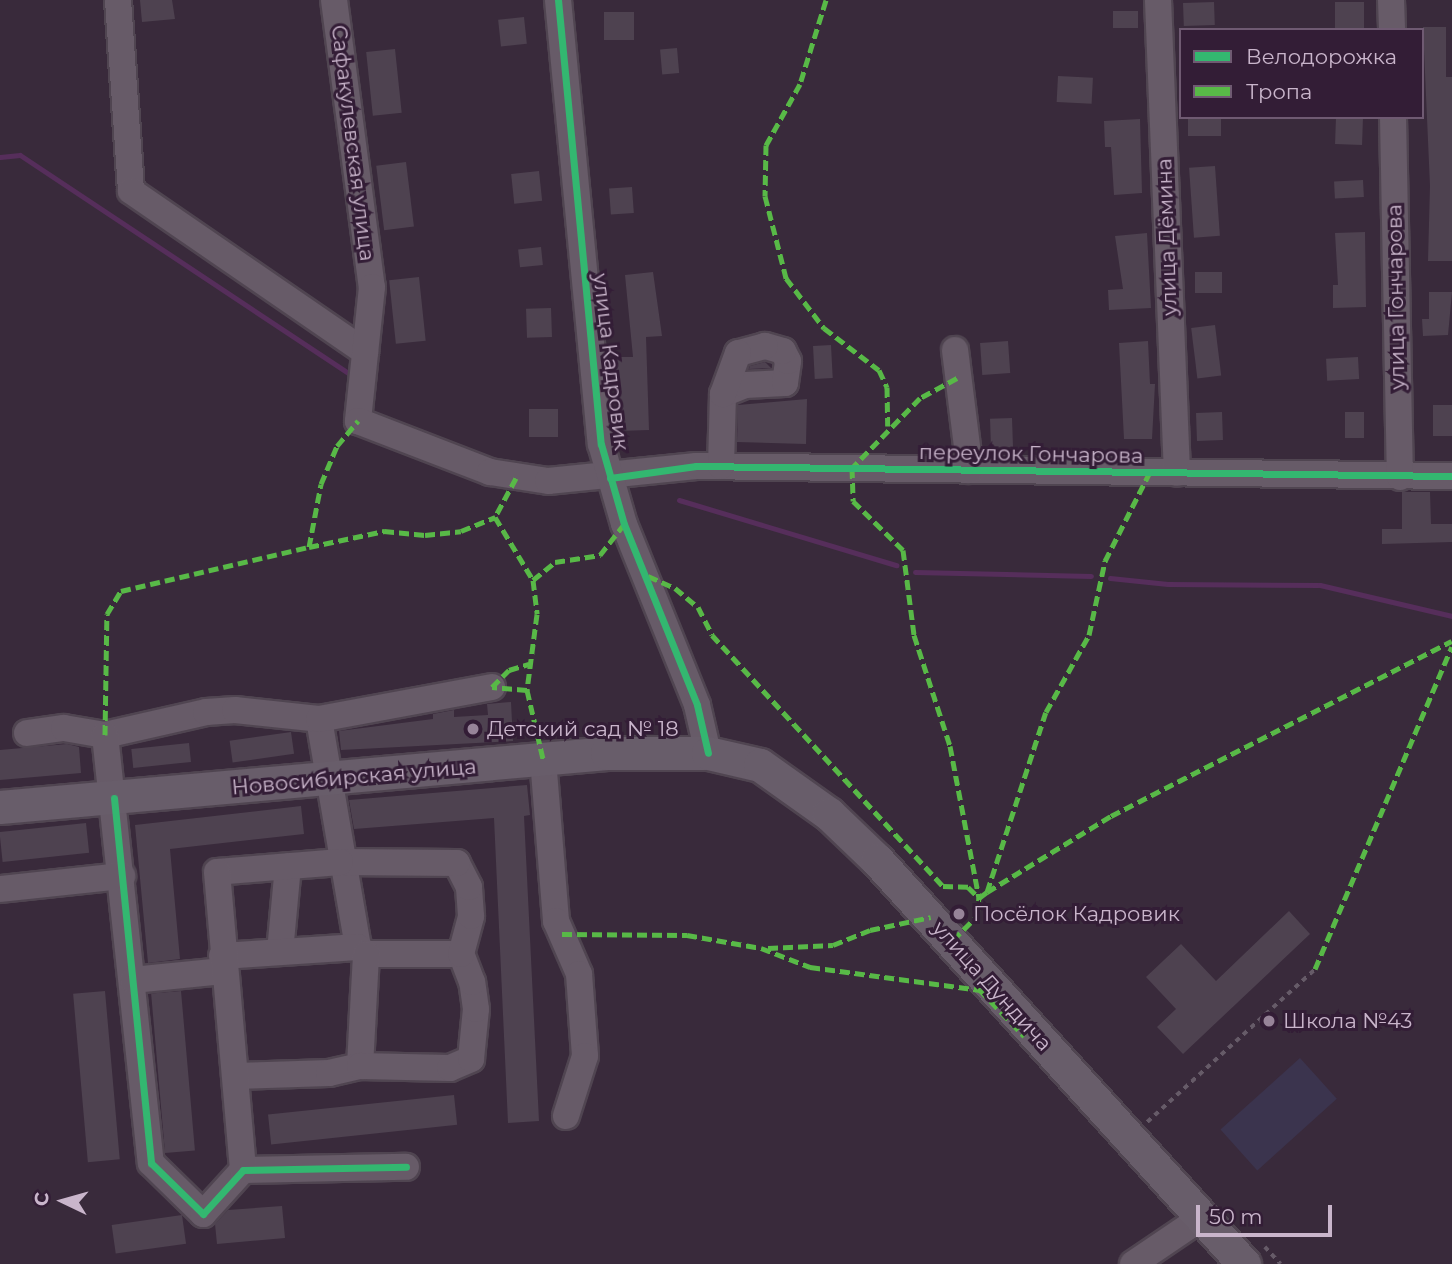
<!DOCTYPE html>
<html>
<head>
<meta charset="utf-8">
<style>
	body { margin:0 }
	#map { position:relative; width:1452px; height:1264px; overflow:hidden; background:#392a3b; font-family:Montserrat,sans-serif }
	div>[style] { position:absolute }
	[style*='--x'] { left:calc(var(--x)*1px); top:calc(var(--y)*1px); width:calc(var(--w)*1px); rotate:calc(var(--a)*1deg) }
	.green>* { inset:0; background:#3b344e; transform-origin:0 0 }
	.stream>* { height:5px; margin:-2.5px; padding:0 2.5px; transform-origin:2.5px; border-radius:2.5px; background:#562e5b }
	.building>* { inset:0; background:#4e4250; transform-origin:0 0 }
	.path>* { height:3.5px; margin-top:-1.75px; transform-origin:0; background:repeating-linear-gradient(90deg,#665b68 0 5px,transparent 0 10px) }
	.roads { filter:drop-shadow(2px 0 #504551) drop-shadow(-2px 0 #504551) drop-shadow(0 2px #504551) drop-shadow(0 -2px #504551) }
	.minor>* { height:26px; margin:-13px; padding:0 13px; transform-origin:13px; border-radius:13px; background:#675b68 }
	.major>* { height:33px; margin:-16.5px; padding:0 16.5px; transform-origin:16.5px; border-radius:16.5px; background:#685d6a }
	.quiet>* { height:5px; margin-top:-2.5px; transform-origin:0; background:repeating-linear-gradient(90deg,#58b947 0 10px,transparent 0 15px) }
	.cycleway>* { height:7px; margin:-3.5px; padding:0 3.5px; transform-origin:3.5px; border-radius:3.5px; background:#33b770 }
	.dots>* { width:19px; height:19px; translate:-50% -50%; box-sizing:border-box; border:4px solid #331d36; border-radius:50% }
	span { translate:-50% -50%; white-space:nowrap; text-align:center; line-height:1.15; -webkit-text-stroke:6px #331d36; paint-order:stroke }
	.street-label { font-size:21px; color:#c9b5cb }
	.poi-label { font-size:21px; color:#c9b5cb }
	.left { translate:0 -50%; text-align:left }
	.legend { position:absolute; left:1179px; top:28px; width:245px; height:91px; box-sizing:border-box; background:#331d36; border:2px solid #6f5a72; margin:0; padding:9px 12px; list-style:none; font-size:21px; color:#c9b5cb }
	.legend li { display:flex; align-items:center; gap:14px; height:35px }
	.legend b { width:35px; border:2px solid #6f5a72 }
	.north { position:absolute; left:28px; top:1166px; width:70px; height:70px; -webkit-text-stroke:5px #331d36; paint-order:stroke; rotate:275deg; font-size:19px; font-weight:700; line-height:28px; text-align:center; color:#c9b5cb }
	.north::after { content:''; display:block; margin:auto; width:24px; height:32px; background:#c9b5cb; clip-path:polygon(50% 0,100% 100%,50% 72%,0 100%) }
	.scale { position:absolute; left:1196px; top:1205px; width:136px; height:32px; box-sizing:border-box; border:4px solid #c9b5cb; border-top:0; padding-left:9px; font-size:21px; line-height:24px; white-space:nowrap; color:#c9b5cb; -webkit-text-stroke:5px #331d36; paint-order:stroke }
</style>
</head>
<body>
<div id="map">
	<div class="green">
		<div style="left:1300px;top:1058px;width:55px;height:107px;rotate:48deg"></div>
	</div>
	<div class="stream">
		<div style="--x:0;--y:157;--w:20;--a:-6"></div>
		<div style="--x:20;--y:155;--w:397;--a:33.6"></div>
		<div style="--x:679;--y:500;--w:227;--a:16.7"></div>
		<div style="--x:915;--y:572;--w:176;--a:1.3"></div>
		<div style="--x:1110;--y:578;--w:58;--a:5.9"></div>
		<div style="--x:1168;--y:584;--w:152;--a:0.4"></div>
		<div style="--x:1320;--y:585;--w:136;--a:13.2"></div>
	</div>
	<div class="building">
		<div style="clip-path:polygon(140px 0,172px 0,175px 19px,142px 22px)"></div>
		<div style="left:1214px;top:2px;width:23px;height:31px;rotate:88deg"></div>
		<div style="left:1335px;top:2px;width:29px;height:28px"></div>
		<div style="left:1138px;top:11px;width:17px;height:25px;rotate:90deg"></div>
		<div style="left:604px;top:12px;width:30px;height:28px"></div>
		<div style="left:524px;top:17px;width:27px;height:26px;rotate:84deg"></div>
		<div style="clip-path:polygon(1423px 27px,1446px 27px,1446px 77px,1452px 77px,1452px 261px,1428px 261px,1430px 186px)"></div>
		<div style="left:677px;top:48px;width:25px;height:17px;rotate:85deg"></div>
		<div style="left:395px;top:49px;width:64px;height:29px;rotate:84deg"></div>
		<div style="left:1058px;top:76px;width:35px;height:26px;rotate:3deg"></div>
		<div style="left:1188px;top:117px;width:33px;height:19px"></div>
		<div style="left:1336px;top:117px;width:27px;height:27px;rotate:2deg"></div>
		<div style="clip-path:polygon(1140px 119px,1142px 193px,1114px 195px,1111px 147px,1105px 147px,1104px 121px)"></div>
		<div style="left:406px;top:162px;width:65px;height:30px;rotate:83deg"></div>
		<div style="left:1215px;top:166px;width:70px;height:26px;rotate:86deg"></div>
		<div style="left:539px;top:171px;width:30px;height:28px;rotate:84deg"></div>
		<div style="left:1363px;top:180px;width:17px;height:29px;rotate:87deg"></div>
		<div style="left:632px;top:187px;width:26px;height:23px;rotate:86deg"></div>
		<div style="clip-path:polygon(1365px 232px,1366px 307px,1333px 308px,1333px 285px,1338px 285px,1335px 233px)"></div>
		<div style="clip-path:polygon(1147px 233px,1151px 308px,1109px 310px,1108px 290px,1123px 289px,1115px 236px)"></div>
		<div style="left:541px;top:247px;width:18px;height:23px;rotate:84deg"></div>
		<div style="clip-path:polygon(653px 272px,662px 336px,646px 337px,649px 430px,618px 431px,615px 357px,633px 357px,625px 275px)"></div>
		<div style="left:1222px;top:272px;width:21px;height:27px;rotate:90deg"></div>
		<div style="left:419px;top:277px;width:64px;height:30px;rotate:84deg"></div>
		<div style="clip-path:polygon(1429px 292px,1452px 292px,1448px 335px,1423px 336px,1422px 319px,1429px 319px)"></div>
		<div style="left:551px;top:308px;width:29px;height:25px;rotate:88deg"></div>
		<div style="left:1215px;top:325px;width:51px;height:24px;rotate:83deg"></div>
		<div style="left:1008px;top:341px;width:32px;height:28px;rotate:86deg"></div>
		<div style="clip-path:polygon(1148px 341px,1150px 384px,1155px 384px,1152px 439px,1124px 439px,1119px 343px)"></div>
		<div style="left:831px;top:345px;width:33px;height:18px;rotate:87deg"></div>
		<div style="left:1358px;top:357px;width:22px;height:32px;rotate:87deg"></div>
		<div style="clip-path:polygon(765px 362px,771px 368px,749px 369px,750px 366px)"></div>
		<div style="clip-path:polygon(807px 399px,806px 444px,737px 442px,738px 405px)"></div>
		<div style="left:1452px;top:405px;width:31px;height:19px;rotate:90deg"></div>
		<div style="left:558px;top:409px;width:28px;height:29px;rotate:90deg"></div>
		<div style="left:1222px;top:412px;width:28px;height:26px;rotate:88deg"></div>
		<div style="left:1345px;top:412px;width:19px;height:26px"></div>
		<div style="left:1012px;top:418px;width:29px;height:22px;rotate:88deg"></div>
		<div style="clip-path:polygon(1402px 492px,1430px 492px,1431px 524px,1452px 524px,1452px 542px,1382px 544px,1382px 529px,1402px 529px)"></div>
		<div style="clip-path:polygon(511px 702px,513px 741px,341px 750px,339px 731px,433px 719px,433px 714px,454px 710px,454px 717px,488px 715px,487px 704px)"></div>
		<div style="left:291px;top:732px;width:22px;height:62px;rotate:82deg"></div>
		<div style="left:189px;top:743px;width:19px;height:58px;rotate:84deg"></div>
		<div style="clip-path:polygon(67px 744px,79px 747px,81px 773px,0 780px,0 750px)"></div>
		<div style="clip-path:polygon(527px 785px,530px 815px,524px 816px,539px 1121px,508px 1123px,494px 818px,354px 829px,349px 800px)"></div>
		<div style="clip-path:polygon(301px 806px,304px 834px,170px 849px,180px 959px,148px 963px,135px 825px)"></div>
		<div style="left:86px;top:823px;width:30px;height:87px;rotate:84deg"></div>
		<div style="clip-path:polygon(1289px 911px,1310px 934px,1183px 1054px,1157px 1027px,1176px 1009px,1146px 977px,1181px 944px,1216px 981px)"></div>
		<div style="left:105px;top:991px;width:169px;height:32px;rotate:85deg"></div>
		<div style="left:181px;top:991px;width:160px;height:30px;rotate:85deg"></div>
		<div style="left:454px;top:1095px;width:30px;height:187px;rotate:84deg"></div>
		<div style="clip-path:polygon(282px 1206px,285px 1238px,217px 1244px,215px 1224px,228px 1210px)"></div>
		<div style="left:182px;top:1215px;width:29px;height:71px;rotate:82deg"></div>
	</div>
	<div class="path">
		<div style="--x:1147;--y:1122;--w:227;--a:-42.3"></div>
		<div style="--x:1265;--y:1247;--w:23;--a:47"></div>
	</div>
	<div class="roads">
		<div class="minor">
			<div style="--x:118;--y:0;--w:191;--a:86.1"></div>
			<div style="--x:131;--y:191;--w:284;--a:34.5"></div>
			<div style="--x:334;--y:0;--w:290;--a:82.5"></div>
			<div style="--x:372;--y:287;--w:135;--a:96"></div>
			<div style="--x:358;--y:421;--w:142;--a:21.1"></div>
			<div style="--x:490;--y:472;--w:59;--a:8.8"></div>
			<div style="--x:548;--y:481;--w:149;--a:-5.8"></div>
			<div style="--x:696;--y:466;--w:756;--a:0.76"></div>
			<div style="--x:558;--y:0;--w:446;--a:84.5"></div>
			<div style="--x:601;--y:444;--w:83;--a:74"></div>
			<div style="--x:624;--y:524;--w:195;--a:68"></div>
			<div style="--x:697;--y:705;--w:49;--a:77.1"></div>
			<div style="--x:1158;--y:0;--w:473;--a:87.7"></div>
			<div style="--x:1391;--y:0;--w:30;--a:88"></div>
			<div style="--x:1393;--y:117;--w:360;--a:88.9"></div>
			<div style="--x:955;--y:350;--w:121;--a:82.9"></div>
			<div style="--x:721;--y:466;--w:72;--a:-88.4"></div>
			<div style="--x:723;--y:394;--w:24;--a:-22"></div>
			<div style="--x:745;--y:385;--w:40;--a:-2.9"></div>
			<div style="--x:785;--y:383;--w:22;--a:-82"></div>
			<div style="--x:788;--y:361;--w:11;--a:-117"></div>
			<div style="--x:783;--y:351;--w:19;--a:-164"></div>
			<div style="--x:765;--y:346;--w:28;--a:165"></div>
			<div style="--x:738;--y:353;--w:44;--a:110.1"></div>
			<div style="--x:319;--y:719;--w:231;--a:80.3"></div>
			<div style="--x:358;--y:947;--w:11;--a:41"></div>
			<div style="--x:366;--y:954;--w:95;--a:0"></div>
			<div style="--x:27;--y:733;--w:37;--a:-8"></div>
			<div style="--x:64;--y:728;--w:42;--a:9.7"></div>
			<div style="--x:105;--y:735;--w:104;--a:-12.8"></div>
			<div style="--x:206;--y:712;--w:29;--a:-4"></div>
			<div style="--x:235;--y:710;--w:84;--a:6.1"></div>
			<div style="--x:319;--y:719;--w:176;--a:-10.5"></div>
			<div style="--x:105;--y:735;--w:430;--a:83.9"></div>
			<div style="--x:151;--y:1163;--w:73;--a:44.4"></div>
			<div style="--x:203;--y:1214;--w:59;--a:-47.7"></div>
			<div style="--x:243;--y:1170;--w:163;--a:-1.1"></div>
			<div style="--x:543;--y:759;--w:163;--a:85.4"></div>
			<div style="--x:556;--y:921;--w:58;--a:66.5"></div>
			<div style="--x:579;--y:974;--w:82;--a:85.8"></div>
			<div style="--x:585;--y:1056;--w:63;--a:107.6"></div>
			<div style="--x:0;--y:889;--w:123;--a:-6.1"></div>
			<div style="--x:280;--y:952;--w:86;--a:-84.7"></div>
			<div style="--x:222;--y:956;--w:136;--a:-3.8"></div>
			<div style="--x:133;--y:980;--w:90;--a:-5.7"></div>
			<div style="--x:360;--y:1066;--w:112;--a:-86.9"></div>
			<div style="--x:236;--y:1076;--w:93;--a:-1.8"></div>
			<div style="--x:329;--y:1073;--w:32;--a:-13"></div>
			<div style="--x:360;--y:1066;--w:90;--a:1.3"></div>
			<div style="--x:450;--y:1068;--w:23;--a:-23"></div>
			<div style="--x:471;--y:1059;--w:50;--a:-84.3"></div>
			<div style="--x:476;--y:1009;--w:27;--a:-98"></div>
			<div style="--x:472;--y:982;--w:30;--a:-111"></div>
			<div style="--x:461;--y:954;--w:39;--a:-75"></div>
			<div style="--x:471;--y:916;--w:29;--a:-94"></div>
			<div style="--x:469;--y:887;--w:27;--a:-117"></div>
			<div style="--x:457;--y:863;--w:117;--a:-179.5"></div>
			<div style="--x:340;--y:862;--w:123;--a:175.4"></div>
			<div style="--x:217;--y:872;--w:299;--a:85"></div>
			<div style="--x:1133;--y:1264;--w:82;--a:-34.1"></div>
		</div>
		<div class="major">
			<div style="--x:0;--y:807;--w:609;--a:-5.08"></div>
			<div style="--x:607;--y:753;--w:101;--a:0"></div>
			<div style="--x:708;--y:753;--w:53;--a:13"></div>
			<div style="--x:760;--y:765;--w:85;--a:35.4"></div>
			<div style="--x:829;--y:814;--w:66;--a:43.8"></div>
			<div style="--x:877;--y:860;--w:546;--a:47.75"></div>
		</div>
	</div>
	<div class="quiet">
		<div style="--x:826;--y:0;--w:88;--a:107.2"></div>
		<div style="--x:800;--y:84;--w:70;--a:119.1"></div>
		<div style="--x:766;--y:145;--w:51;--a:91.1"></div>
		<div style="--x:765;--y:196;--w:85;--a:75.6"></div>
		<div style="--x:786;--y:278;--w:63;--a:52.8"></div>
		<div style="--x:824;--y:328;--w:69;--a:37.4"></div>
		<div style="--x:879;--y:370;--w:19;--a:65"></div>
		<div style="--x:887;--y:387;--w:39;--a:89"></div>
		<div style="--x:957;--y:378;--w:42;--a:151.6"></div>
		<div style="--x:920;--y:398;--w:98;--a:134.2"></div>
		<div style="--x:852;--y:468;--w:33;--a:88"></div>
		<div style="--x:853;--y:501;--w:70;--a:44.4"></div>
		<div style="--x:903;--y:550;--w:86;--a:82.6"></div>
		<div style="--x:914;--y:635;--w:117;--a:72"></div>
		<div style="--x:950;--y:746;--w:155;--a:79.2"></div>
		<div style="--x:516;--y:478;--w:44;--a:118.3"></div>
		<div style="--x:495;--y:517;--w:74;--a:58.9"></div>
		<div style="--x:533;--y:580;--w:34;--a:83"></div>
		<div style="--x:537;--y:614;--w:77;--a:97.5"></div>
		<div style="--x:527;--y:690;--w:71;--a:76.9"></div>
		<div style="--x:309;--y:547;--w:77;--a:-12"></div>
		<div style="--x:384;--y:531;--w:41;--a:5.6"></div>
		<div style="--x:425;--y:535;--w:36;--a:-6"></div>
		<div style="--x:461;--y:531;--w:37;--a:-22"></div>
		<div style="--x:648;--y:576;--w:30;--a:24"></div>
		<div style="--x:675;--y:588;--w:30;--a:40"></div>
		<div style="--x:698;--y:607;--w:31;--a:63"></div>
		<div style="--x:712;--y:635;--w:341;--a:47.4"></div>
		<div style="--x:943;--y:886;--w:25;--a:2"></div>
		<div style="--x:968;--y:887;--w:16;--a:45"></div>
		<div style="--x:533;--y:580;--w:28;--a:-39"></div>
		<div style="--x:555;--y:562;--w:46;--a:-8.8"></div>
		<div style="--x:600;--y:555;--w:39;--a:-52"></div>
		<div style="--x:527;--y:690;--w:35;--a:-175"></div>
		<div style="--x:492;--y:687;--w:24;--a:-45"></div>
		<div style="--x:509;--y:670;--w:21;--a:-17"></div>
		<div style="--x:105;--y:735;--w:121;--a:-89.1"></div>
		<div style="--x:107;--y:614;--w:27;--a:-59"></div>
		<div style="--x:121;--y:591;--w:193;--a:-13.2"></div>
		<div style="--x:309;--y:547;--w:64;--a:-79.2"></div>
		<div style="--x:321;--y:484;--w:41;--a:-67.2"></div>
		<div style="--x:337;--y:446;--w:33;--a:-50"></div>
		<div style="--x:987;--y:892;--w:145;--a:-31.5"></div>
		<div style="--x:1111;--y:816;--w:383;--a:-27.2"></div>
		<div style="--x:562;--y:934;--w:125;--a:0.5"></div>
		<div style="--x:687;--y:935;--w:75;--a:10"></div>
		<div style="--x:761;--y:948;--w:53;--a:21.2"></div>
		<div style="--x:810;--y:967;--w:172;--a:7.7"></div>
		<div style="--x:980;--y:990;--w:64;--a:46.3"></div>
		<div style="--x:953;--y:940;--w:34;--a:-45"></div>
		<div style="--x:977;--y:916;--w:18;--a:-84"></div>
		<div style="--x:979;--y:898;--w:10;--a:-37"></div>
		<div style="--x:987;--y:892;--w:189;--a:-71.9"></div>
		<div style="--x:1046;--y:712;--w:88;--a:-60.8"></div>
		<div style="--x:1089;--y:635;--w:76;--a:-77.8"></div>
		<div style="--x:1105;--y:561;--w:97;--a:-63.2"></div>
		<div style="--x:768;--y:948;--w:65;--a:-2.6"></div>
		<div style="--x:833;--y:945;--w:40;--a:-22"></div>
		<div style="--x:870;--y:930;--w:62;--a:-12"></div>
		<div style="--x:1315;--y:969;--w:350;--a:-67"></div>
	</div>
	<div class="cycleway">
		<div style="--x:558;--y:0;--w:446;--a:84.5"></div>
		<div style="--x:601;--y:444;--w:83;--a:74"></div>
		<div style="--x:624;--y:524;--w:195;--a:68"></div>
		<div style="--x:697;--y:705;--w:49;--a:77.1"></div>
		<div style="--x:610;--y:478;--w:87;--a:-7.9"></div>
		<div style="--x:696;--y:466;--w:756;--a:0.76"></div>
		<div style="--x:114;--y:798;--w:367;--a:84.2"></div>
		<div style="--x:151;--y:1163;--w:73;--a:44.4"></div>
		<div style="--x:203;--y:1214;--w:59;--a:-47.7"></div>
		<div style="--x:243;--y:1170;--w:163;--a:-1.1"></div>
	</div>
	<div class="dots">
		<div style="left:473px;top:729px;background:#978499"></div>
		<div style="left:959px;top:914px;background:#978499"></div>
		<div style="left:1269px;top:1021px;background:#978499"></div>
	</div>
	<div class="street-label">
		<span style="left:353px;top:143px;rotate:83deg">Сафакулевская улица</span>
		<span style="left:1167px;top:237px;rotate:-92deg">улица Дёмина</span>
		<span style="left:1396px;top:297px;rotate:-91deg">улица Гончарова</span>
		<span style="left:611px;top:362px;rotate:83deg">улица Кадровик</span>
		<span style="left:1031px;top:454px;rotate:1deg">переулок Гончарова</span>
		<span style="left:354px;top:777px;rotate:-5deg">Новосибирская улица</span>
		<span style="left:992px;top:986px;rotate:48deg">улица Дундича</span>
	</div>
	<div class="poi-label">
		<span class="left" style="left:487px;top:729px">Детский сад № 18</span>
		<span class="left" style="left:973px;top:914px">Посёлок Кадровик</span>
		<span class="left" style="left:1283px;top:1021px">Школа №43</span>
	</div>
	<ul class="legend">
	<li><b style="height:9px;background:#33b770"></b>Велодорожка</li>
	<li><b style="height:9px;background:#58b947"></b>Тропа</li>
	</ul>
	<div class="north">С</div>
	<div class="scale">50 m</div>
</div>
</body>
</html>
